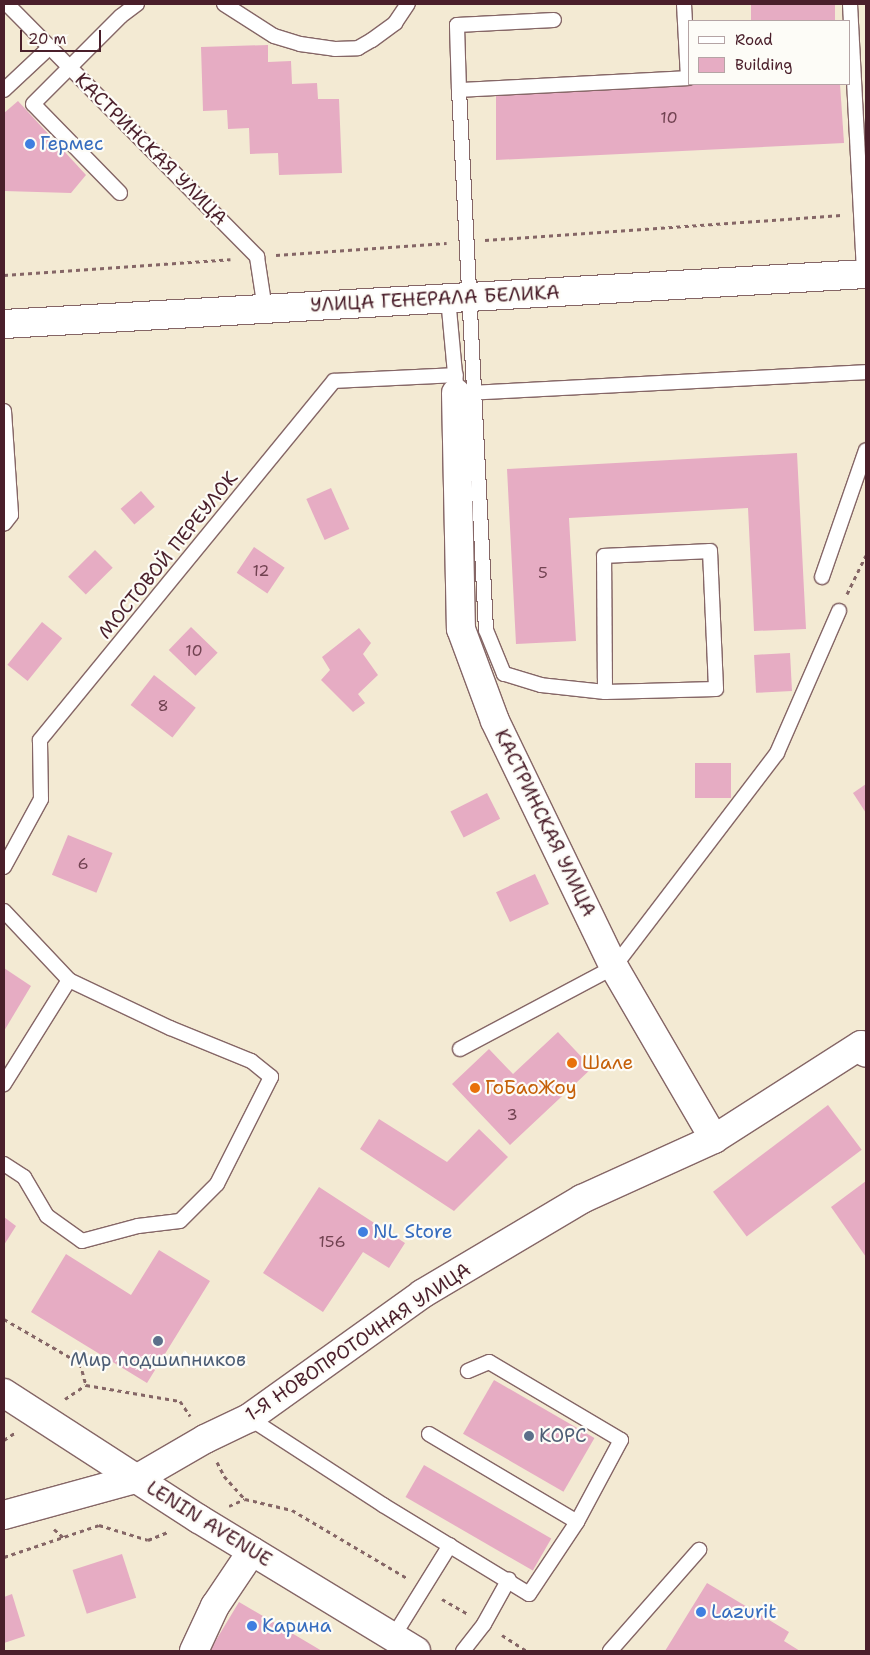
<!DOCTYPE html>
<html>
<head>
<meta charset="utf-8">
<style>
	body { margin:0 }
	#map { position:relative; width:870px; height:1655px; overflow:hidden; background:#f3ead3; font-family:"Shantell Sans",sans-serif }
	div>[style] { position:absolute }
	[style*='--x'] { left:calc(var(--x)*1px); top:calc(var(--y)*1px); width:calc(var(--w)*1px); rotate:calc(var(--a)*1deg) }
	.building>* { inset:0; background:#e6acc3; transform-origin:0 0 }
	.path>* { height:3px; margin-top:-1.5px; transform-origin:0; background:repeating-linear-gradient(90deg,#856666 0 4px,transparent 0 8px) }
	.roads { filter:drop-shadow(1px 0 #856666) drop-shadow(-1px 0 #856666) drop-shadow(0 1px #856666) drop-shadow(0 -1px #856666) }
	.lane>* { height:14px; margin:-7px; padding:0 7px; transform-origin:7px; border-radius:7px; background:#fff }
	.street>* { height:28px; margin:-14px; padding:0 14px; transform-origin:14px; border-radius:14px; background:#fff }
	.secondary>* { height:28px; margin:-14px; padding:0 14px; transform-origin:14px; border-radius:14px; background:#fff }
	.dots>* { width:14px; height:14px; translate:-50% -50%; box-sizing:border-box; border:2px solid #fdfcf7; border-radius:50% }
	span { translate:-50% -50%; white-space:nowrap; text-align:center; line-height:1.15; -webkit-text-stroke:4.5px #fdfcf7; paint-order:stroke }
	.number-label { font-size:16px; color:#714251 }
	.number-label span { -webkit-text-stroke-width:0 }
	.shop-label { font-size:19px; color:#366cbe }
	.left { translate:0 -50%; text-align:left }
	.street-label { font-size:19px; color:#4a1f2b }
	.food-label { font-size:19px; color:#c56008 }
	.service-label { font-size:19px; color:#4e5e75 }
	.frame { position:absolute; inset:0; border:5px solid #4a1f2b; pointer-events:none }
	.legend { position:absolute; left:688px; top:20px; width:162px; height:65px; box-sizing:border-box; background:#fdfcf7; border:1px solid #b5a4a5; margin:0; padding:6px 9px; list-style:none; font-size:15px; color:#4a1f2b }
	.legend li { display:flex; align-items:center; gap:10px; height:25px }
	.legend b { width:25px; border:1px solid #b5a4a5 }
	.scale { position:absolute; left:20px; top:30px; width:81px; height:22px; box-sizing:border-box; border:2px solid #4a1f2b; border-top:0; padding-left:6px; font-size:15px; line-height:18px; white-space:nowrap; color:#4a1f2b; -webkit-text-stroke:4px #fdfcf7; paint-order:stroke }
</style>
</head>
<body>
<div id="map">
	<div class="building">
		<div style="left:751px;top:4px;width:84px;height:17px"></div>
		<div style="clip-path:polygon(268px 45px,268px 62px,291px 61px,292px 84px,317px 83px,318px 99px,339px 99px,342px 173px,279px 175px,278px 153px,250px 154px,249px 128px,228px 129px,227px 110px,203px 111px,201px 47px)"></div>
		<div style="clip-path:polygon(689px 84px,840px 84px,844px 143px,496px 160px,496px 93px)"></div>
		<div style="clip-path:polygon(18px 101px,86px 175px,71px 193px,4px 191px,4px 113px)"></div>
		<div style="clip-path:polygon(797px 453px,806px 629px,754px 631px,748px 508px,569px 518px,576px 641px,516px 644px,507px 469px)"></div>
		<div style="left:331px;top:488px;width:45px;height:27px;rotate:66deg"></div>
		<div style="left:141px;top:491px;width:21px;height:27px;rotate:49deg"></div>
		<div style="left:254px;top:547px;width:37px;height:31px;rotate:34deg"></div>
		<div style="left:95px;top:550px;width:25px;height:38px;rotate:45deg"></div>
		<div style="left:42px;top:622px;width:26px;height:55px;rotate:39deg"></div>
		<div style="left:191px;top:627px;width:37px;height:32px;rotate:44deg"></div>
		<div style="clip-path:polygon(359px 628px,371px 643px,363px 654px,378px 675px,358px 694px,365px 703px,353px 712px,321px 680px,330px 670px,322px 657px)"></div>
		<div style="left:790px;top:653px;width:38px;height:36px;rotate:87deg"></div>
		<div style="left:154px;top:675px;width:53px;height:38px;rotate:38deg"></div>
		<div style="left:695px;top:763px;width:36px;height:35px"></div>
		<div style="clip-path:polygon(866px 784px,866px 813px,853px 793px)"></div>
		<div style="left:487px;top:793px;width:29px;height:41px;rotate:63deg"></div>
		<div style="left:68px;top:835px;width:48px;height:43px;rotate:22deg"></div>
		<div style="left:535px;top:874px;width:33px;height:43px;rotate:65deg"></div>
		<div style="clip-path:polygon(4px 968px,31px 986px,4px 1031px)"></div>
		<div style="clip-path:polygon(558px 1032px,592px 1068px,510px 1145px,452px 1084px,489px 1049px,513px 1074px)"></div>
		<div style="left:828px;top:1105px;width:56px;height:144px;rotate:53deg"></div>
		<div style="clip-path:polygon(379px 1119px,447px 1162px,479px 1129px,508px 1157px,454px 1211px,360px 1149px)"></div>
		<div style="clip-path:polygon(866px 1181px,866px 1257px,831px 1207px)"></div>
		<div style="clip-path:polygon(319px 1187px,405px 1243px,389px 1268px,363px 1252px,323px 1312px,263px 1273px)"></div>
		<div style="clip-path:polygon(4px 1217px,16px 1226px,4px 1245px)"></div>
		<div style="clip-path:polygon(159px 1250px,210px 1281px,147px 1383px,31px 1312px,66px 1254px,131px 1295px)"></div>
		<div style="left:494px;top:1380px;width:116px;height:62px;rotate:30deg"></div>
		<div style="left:424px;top:1465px;width:147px;height:37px;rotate:30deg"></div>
		<div style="left:122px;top:1554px;width:46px;height:52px;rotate:72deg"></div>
		<div style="clip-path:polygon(707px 1583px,789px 1632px,784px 1641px,800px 1651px,665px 1651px)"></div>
		<div style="clip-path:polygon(12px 1594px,25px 1636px,4px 1643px,4px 1597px)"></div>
		<div style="clip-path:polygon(239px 1602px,322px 1651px,210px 1650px)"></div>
	</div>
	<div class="path">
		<div style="--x:485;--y:240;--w:357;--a:-4"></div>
		<div style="--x:276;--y:255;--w:171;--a:-4"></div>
		<div style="--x:4;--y:275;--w:227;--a:-4"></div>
		<div style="--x:847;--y:594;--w:43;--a:-64"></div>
		<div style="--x:4;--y:1319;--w:88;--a:30.1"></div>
		<div style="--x:80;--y:1363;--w:23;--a:75"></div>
		<div style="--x:65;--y:1399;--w:25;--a:-34"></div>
		<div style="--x:86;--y:1385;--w:95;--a:9.7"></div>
		<div style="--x:180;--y:1401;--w:18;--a:56"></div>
		<div style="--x:4;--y:1440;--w:14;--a:-34"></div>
		<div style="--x:217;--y:1462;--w:16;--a:63"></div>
		<div style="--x:224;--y:1476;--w:31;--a:48"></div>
		<div style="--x:245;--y:1499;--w:48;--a:13.2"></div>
		<div style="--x:292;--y:1510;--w:134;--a:30.6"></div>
		<div style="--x:229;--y:1506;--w:17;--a:-24"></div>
		<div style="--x:54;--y:1529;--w:13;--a:42"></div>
		<div style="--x:4;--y:1557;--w:100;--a:-18.6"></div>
		<div style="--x:99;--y:1525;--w:51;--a:17"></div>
		<div style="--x:148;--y:1540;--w:22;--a:-22"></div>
		<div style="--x:442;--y:1599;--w:30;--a:30"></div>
		<div style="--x:502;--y:1635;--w:30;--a:33"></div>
	</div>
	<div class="roads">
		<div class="lane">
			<div style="--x:7;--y:4;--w:356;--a:45.3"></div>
			<div style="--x:257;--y:257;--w:53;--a:81.3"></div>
			<div style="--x:224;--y:4;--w:59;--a:32.6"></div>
			<div style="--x:274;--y:36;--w:27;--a:17"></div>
			<div style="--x:300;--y:44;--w:35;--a:8"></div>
			<div style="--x:335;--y:49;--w:23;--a:-2"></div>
			<div style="--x:358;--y:48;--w:16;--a:-30"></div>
			<div style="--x:372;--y:40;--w:29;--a:-36"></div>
			<div style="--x:395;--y:23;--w:23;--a:-56"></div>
			<div style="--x:850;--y:4;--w:270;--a:87"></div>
			<div style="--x:4;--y:90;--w:63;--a:-43.1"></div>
			<div style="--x:459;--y:90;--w:65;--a:-91.8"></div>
			<div style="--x:457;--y:25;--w:97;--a:-3"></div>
			<div style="--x:120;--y:193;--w:124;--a:-134.3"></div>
			<div style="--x:33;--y:104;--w:124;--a:-45"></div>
			<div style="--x:121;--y:16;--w:20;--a:-37"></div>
			<div style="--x:448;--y:298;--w:86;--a:84.7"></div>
			<div style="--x:468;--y:393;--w:399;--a:-3"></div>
			<div style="--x:4;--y:411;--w:104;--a:86.1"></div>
			<div style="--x:11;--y:515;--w:11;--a:128"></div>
			<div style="--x:822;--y:577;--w:134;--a:-70.9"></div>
			<div style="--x:605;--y:692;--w:136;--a:-90.4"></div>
			<div style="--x:604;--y:556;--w:106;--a:-2.7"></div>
			<div style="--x:710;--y:551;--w:138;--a:87.5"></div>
			<div style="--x:716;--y:689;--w:111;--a:178.5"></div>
			<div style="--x:605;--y:692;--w:64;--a:-173.8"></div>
			<div style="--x:541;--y:685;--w:39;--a:-163"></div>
			<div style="--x:504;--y:674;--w:48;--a:-112.2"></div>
			<div style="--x:486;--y:630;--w:541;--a:-92.86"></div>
			<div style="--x:459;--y:90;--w:229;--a:-3"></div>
			<div style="--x:688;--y:78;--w:74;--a:-93.1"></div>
			<div style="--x:4;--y:867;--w:77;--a:-61.4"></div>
			<div style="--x:41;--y:799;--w:59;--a:-91"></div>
			<div style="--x:40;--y:740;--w:464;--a:-50.7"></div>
			<div style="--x:334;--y:381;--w:122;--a:-2.8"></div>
			<div style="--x:4;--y:911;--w:95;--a:46.7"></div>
			<div style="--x:69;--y:980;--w:123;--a:122"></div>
			<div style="--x:460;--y:1049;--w:174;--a:-28"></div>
			<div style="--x:614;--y:967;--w:269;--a:-52.7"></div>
			<div style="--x:777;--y:753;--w:155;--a:-66.4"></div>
			<div style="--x:4;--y:1164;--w:24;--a:33"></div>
			<div style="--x:24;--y:1177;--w:45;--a:59.5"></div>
			<div style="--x:47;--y:1216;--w:43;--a:35.5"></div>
			<div style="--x:82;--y:1241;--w:58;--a:-15"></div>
			<div style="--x:138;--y:1226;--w:42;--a:-6.8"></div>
			<div style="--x:180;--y:1221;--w:52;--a:-45"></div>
			<div style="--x:217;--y:1184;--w:120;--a:-63.2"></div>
			<div style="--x:271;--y:1077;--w:26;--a:-141"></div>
			<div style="--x:251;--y:1061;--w:87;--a:-157.8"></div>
			<div style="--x:170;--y:1028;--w:112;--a:-154.6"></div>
			<div style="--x:249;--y:1418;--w:160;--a:33"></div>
			<div style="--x:383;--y:1505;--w:171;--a:31.4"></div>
			<div style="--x:529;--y:1594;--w:87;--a:-56.3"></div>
			<div style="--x:577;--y:1522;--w:93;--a:-61.8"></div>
			<div style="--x:621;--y:1440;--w:153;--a:-149.4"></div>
			<div style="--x:489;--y:1362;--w:23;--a:157"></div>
			<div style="--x:429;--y:1434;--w:172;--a:30.7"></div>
			<div style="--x:393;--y:1637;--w:108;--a:-58.2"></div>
			<div style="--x:463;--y:1651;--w:34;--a:-52"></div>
			<div style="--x:484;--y:1624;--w:51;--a:-60.9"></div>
			<div style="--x:610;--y:1651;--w:135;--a:-48.6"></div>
		</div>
		<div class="street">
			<div style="--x:456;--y:393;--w:236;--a:88.8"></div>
			<div style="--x:461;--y:629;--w:98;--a:69.7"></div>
			<div style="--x:495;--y:721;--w:273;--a:64.2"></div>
			<div style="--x:614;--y:967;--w:199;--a:59.8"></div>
			<div style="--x:714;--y:1139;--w:174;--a:-32.6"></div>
			<div style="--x:861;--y:1045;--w:9;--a:58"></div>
			<div style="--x:4;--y:1515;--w:137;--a:-15.3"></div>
			<div style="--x:136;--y:1479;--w:80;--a:-30.1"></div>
			<div style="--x:205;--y:1439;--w:49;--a:-25.5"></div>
			<div style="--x:249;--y:1418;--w:213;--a:-35.6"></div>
			<div style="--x:422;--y:1294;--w:186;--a:-30.7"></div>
			<div style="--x:582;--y:1199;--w:145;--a:-24.4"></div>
			<div style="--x:194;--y:1651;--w:50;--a:-65"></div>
			<div style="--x:215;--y:1606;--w:66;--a:-56.1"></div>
		</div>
		<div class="secondary">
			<div style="--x:4;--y:324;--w:863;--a:-3.32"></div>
			<div style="--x:4;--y:1393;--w:232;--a:32.9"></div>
			<div style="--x:199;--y:1519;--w:254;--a:31.3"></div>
		</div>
	</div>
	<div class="dots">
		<div style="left:30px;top:144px;background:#3f7fe0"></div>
		<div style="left:572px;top:1063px;background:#e8710a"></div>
		<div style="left:475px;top:1088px;background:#e8710a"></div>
		<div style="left:363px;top:1232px;background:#3f7fe0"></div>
		<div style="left:158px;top:1341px;background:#5c6f8a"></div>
		<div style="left:529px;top:1436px;background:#5c6f8a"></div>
		<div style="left:701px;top:1612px;background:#3f7fe0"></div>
		<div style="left:252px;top:1626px;background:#3f7fe0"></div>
	</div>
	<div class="number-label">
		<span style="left:669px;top:118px">10</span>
		<span style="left:261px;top:571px">12</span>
		<span style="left:543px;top:573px">5</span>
		<span style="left:194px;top:651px">10</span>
		<span style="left:163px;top:706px">8</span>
		<span style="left:83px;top:864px">6</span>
		<span style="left:512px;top:1115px">3</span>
		<span style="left:332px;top:1242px">156</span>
	</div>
	<div class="shop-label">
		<span class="left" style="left:40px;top:144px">Гермес</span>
		<span class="left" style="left:373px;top:1232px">NL Store</span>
		<span class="left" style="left:711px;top:1612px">Lazurit</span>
		<span class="left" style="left:262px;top:1626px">Карина</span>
	</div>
	<div class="street-label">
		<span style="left:151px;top:149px;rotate:45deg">КАСТРИНСКАЯ УЛИЦА</span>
		<span style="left:435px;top:299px;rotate:-3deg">УЛИЦА ГЕНЕРАЛА БЕЛИКА</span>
		<span style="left:168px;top:555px;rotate:-51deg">МОСТОВОЙ ПЕРЕУЛОК</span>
		<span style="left:545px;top:823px;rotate:64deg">КАСТРИНСКАЯ УЛИЦА</span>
		<span style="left:358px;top:1342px;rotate:-34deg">1-Я НОВОПРОТОЧНАЯ УЛИЦА</span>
		<span style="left:209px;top:1524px;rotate:32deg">LENIN AVENUE</span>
	</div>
	<div class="food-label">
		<span class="left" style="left:582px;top:1063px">Шале</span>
		<span class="left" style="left:485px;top:1088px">ГоБаоЖоу</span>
	</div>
	<div class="service-label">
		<span style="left:158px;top:1360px">Мир подшипников</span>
		<span class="left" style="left:539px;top:1436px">КОРС</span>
	</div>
	<div class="frame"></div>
	<ul class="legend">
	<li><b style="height:6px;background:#fff"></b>Road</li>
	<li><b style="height:14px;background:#e6acc3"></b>Building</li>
	</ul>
	<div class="scale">20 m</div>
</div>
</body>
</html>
